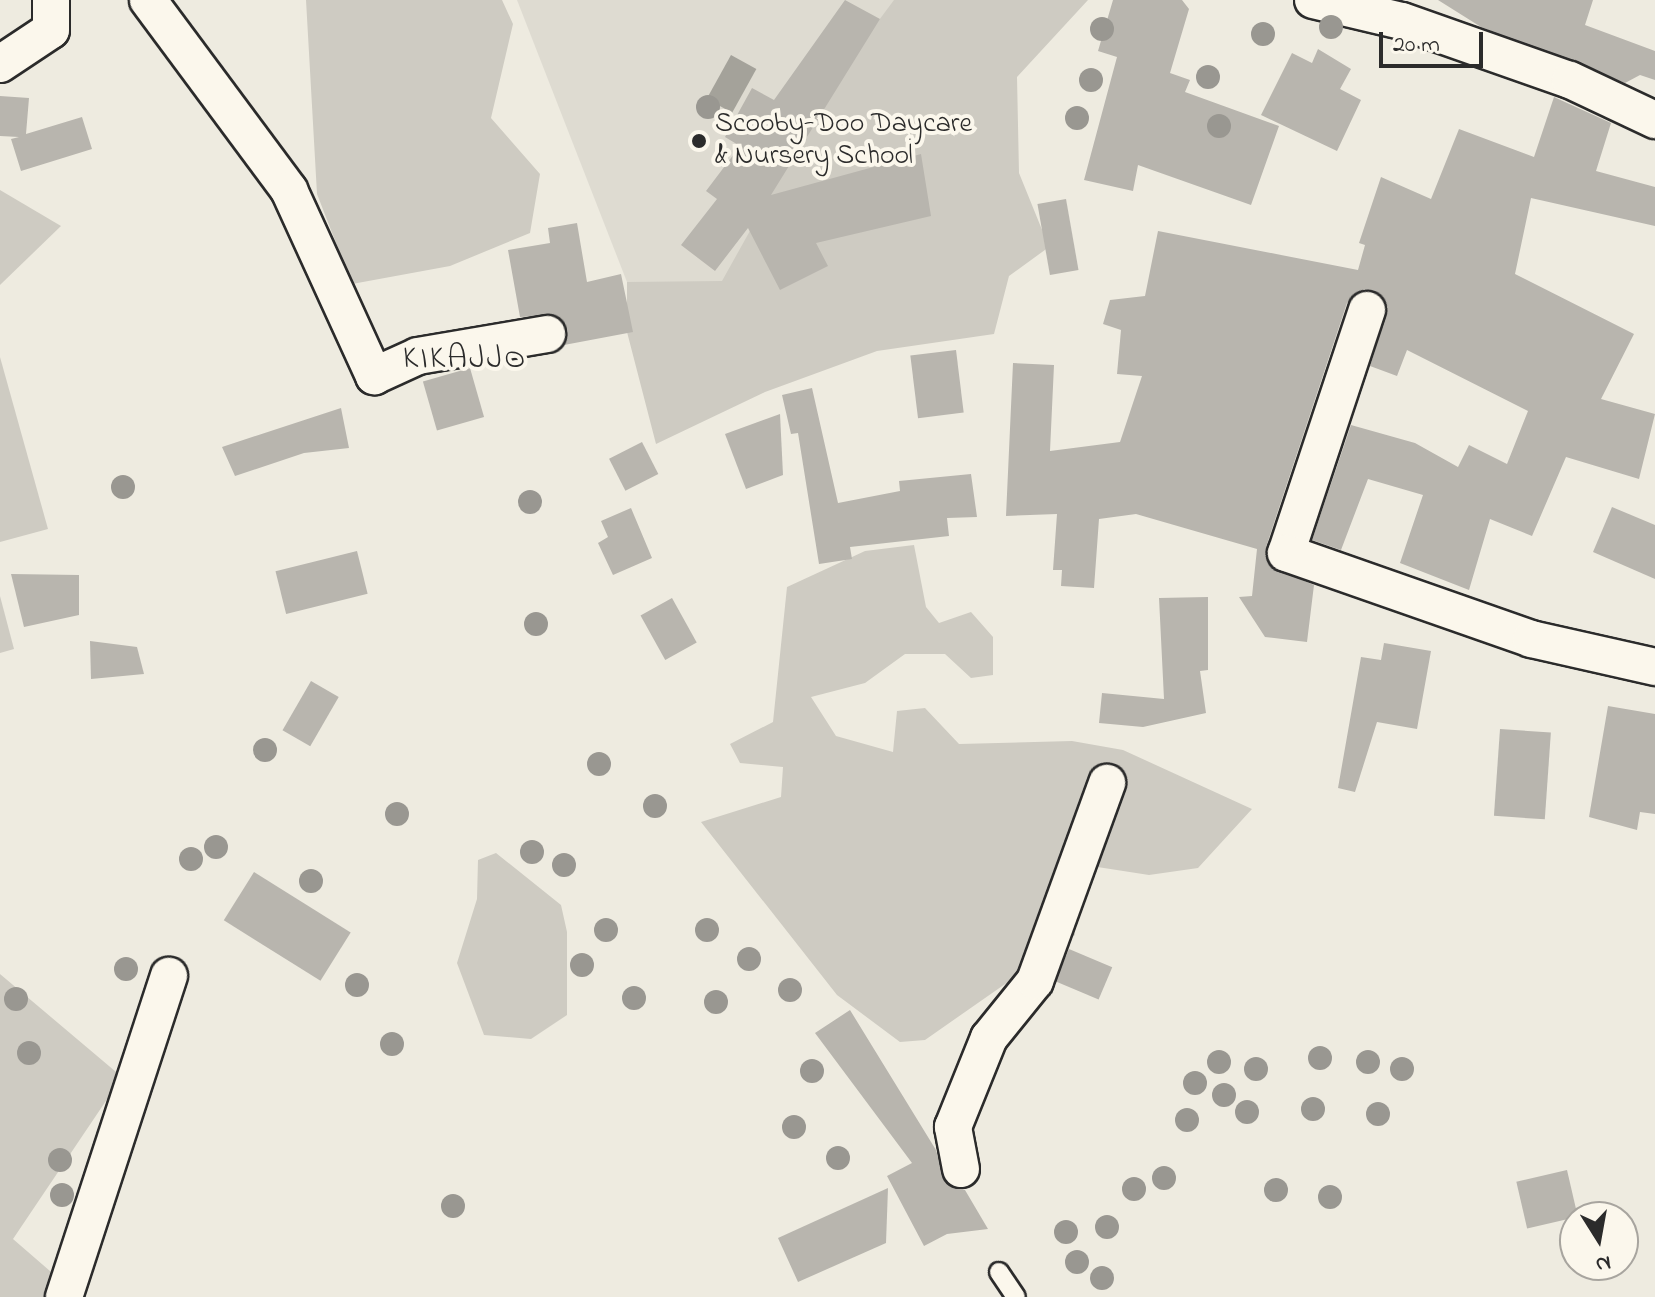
<!DOCTYPE html>
<html>
<head>
<meta charset="utf-8">
<style>
	body { margin:0 }
	#map { position:relative; width:1655px; height:1297px; overflow:hidden; background:#eeebe0; font-family:"Indie Flower",sans-serif }
	div>[style] { position:absolute }
	[style*='--x'] { left:calc(var(--x)*1px); top:calc(var(--y)*1px); width:calc(var(--w)*1px); rotate:calc(var(--a)*1deg) }
	.built>* { inset:0; background:#dedbd1 }
	.green>* { inset:0; background:#cecbc2 }
	.water>* { inset:0; background:#a4a29a; transform-origin:0 0 }
	.building>* { inset:0; background:#b8b5ae; transform-origin:0 0 }
	.roads { filter:drop-shadow(2px 0 #2b2b2b) drop-shadow(-2px 0 #2b2b2b) drop-shadow(0 2px #2b2b2b) drop-shadow(0 -2px #2b2b2b) }
	.service>* { height:18px; margin:-9px; padding:0 9px; transform-origin:9px; border-radius:9px; background:#fbf7ec }
	.minor>* { height:36px; margin:-18px; padding:0 18px; transform-origin:18px; border-radius:18px; background:#fbf7ec }
	.trees>* { width:24px; height:24px; margin:-12px; border-radius:50%; background:#999791 }
	.dots>* { width:22px; height:22px; translate:-50% -50%; box-sizing:border-box; border:4px solid #fbf7ec; border-radius:50% }
	span { translate:-50% -50%; white-space:nowrap; text-align:center; line-height:1.15; -webkit-text-stroke:8px #fbf7ec; paint-order:stroke }
	.poi-label { font-size:28px; color:#2b2b2b }
	.left { translate:0 -50%; text-align:left }
	.quarter-label { font-size:32px; color:#2b2b2b; letter-spacing:2px }
	.north { position:absolute; left:1559px; top:1201px; width:80px; height:80px; box-sizing:border-box; background:#fbf7ec; border:2px solid #a8a59f; border-radius:50%; rotate:169deg; font-size:22px; font-weight:700; line-height:32px; text-align:center; color:#2b2b2b }
	.north::after { content:''; display:block; margin:auto; width:28px; height:36px; background:#2b2b2b; clip-path:polygon(50% 0,100% 100%,50% 72%,0 100%) }
	.scale { position:absolute; left:1379px; top:32px; width:104px; height:36px; box-sizing:border-box; border:4px solid #2b2b2b; border-top:0; padding-left:10px; font-size:24px; line-height:28px; white-space:nowrap; color:#2b2b2b; -webkit-text-stroke:6px #fbf7ec; paint-order:stroke }
</style>
</head>
<body>
<div id="map">
	<div class="built">
		<div style="clip-path:polygon(517px 0,905px 0,741px 290px,627px 282px)"></div>
	</div>
	<div class="green">
		<div style="clip-path:polygon(306px 0,502px 0,513px 24px,491px 118px,540px 174px,530px 233px,450px 266px,352px 284px,317px 194px)"></div>
		<div style="clip-path:polygon(894px 0,1088px 0,1017px 77px,1019px 173px,1049px 247px,1009px 276px,994px 334px,877px 351px,765px 392px,656px 444px,627px 332px,627px 282px,722px 281px,833px 82px)"></div>
		<div style="clip-path:polygon(0 190px,61px 226px,0 285px)"></div>
		<div style="clip-path:polygon(0 357px,48px 529px,0 542px)"></div>
		<div style="clip-path:polygon(914px 545px,926px 607px,939px 623px,971px 612px,993px 637px,993px 675px,971px 678px,945px 654px,905px 654px,865px 683px,811px 697px,836px 736px,893px 752px,897px 711px,925px 708px,959px 744px,1072px 741px,1123px 750px,1252px 809px,1198px 868px,1149px 875px,1091px 866px,1072px 909px,1075px 935px,925px 1040px,900px 1042px,837px 995px,701px 822px,781px 797px,783px 767px,740px 763px,730px 744px,773px 722px,787px 587px,865px 551px)"></div>
		<div style="clip-path:polygon(0 596px,14px 649px,0 653px)"></div>
		<div style="clip-path:polygon(496px 853px,561px 905px,567px 932px,567px 1015px,531px 1039px,484px 1035px,457px 963px,477px 899px,478px 860px)"></div>
		<div style="clip-path:polygon(0 974px,122px 1077px,13px 1239px,80px 1297px,0 1297px)"></div>
	</div>
	<div class="water">
		<div style="left:731px;top:55px;width:29px;height:50px;rotate:29deg"></div>
	</div>
	<div class="building">
		<div style="clip-path:polygon(845px 0,880px 19px,771px 195px,921px 154px,931px 216px,816px 243px,828px 266px,780px 290px,748px 228px,715px 271px,681px 245px,717px 199px,706px 191px,740px 146px,725px 137px,752px 88px,774px 100px)"></div>
		<div style="clip-path:polygon(1113px 0,1182px 0,1189px 9px,1170px 73px,1190px 80px,1185px 92px,1279px 126px,1251px 205px,1138px 165px,1133px 191px,1084px 180px,1117px 57px,1098px 51px)"></div>
		<div style="clip-path:polygon(1438px 0,1593px 0,1585px 25px,1655px 51px,1655px 80px,1640px 75px,1625px 83px,1481px 27px)"></div>
		<div style="clip-path:polygon(1318px 49px,1351px 69px,1340px 89px,1361px 100px,1337px 151px,1261px 115px,1292px 53px,1312px 63px)"></div>
		<div style="clip-path:polygon(0 96px,29px 98px,26px 134px,82px 117px,92px 149px,21px 171px,11px 139px,19px 137px,0 136px)"></div>
		<div style="clip-path:polygon(1554px 97px,1611px 123px,1596px 171px,1655px 187px,1655px 226px,1531px 198px,1515px 274px,1634px 334px,1601px 399px,1655px 414px,1639px 479px,1566px 457px,1532px 536px,1490px 519px,1469px 590px,1400px 563px,1423px 495px,1368px 479px,1341px 550px,1312px 540px,1351px 425px,1415px 443px,1458px 467px,1469px 445px,1507px 464px,1528px 411px,1407px 350px,1397px 376px,1370px 366px,1388px 307px,1382px 296px,1364px 289px,1347px 303px,1266px 547px,1271px 567px,1314px 585px,1307px 642px,1265px 637px,1239px 597px,1252px 596px,1257px 549px,1136px 514px,1099px 519px,1094px 588px,1061px 586px,1062px 570px,1053px 570px,1057px 514px,1006px 516px,1013px 363px,1054px 365px,1050px 451px,1120px 442px,1142px 376px,1117px 374px,1121px 330px,1103px 324px,1110px 300px,1145px 296px,1158px 231px,1358px 270px,1365px 245px,1359px 243px,1381px 177px,1431px 199px,1459px 129px,1534px 157px)"></div>
		<div style="left:1066px;top:199px;width:72px;height:29px;rotate:80deg"></div>
		<div style="clip-path:polygon(577px 223px,587px 282px,621px 274px,633px 332px,564px 345px,567px 330px,555px 315px,520px 317px,508px 250px,550px 243px,548px 228px)"></div>
		<div style="left:956px;top:350px;width:63px;height:46px;rotate:83deg"></div>
		<div style="left:470px;top:368px;width:51px;height:49px;rotate:74deg"></div>
		<div style="clip-path:polygon(812px 388px,838px 503px,900px 491px,899px 481px,971px 474px,977px 517px,947px 518px,949px 536px,850px 547px,852px 559px,819px 564px,798px 433px,791px 434px,782px 395px)"></div>
		<div style="clip-path:polygon(341px 408px,349px 448px,304px 453px,235px 476px,222px 447px)"></div>
		<div style="clip-path:polygon(780px 414px,783px 475px,746px 489px,725px 434px)"></div>
		<div style="left:642px;top:442px;width:36px;height:37px;rotate:63deg"></div>
		<div style="clip-path:polygon(1612px 507px,1655px 525px,1655px 579px,1593px 552px)"></div>
		<div style="clip-path:polygon(631px 508px,652px 558px,613px 575px,598px 543px,608px 537px,601px 521px)"></div>
		<div style="left:357px;top:551px;width:44px;height:84px;rotate:76deg"></div>
		<div style="clip-path:polygon(11px 574px,79px 575px,79px 615px,24px 627px)"></div>
		<div style="clip-path:polygon(1208px 597px,1208px 670px,1200px 671px,1206px 713px,1143px 727px,1099px 723px,1102px 693px,1164px 699px,1159px 598px)"></div>
		<div style="left:672px;top:598px;width:51px;height:36px;rotate:61deg"></div>
		<div style="clip-path:polygon(90px 641px,137px 647px,144px 674px,91px 679px)"></div>
		<div style="clip-path:polygon(1384px 643px,1431px 651px,1417px 729px,1377px 722px,1355px 792px,1338px 788px,1361px 657px,1381px 660px)"></div>
		<div style="left:311px;top:681px;width:32px;height:57px;rotate:30deg"></div>
		<div style="clip-path:polygon(1608px 706px,1655px 714px,1655px 814px,1640px 812px,1637px 830px,1589px 817px)"></div>
		<div style="left:1500px;top:729px;width:51px;height:87px;rotate:4deg"></div>
		<div style="left:254px;top:872px;width:114px;height:57px;rotate:32deg"></div>
		<div style="left:1069px;top:949px;width:47px;height:35px;rotate:23deg"></div>
		<div style="clip-path:polygon(850px 1010px,936px 1150px,945px 1182px,965px 1190px,988px 1229px,947px 1234px,924px 1246px,887px 1176px,912px 1163px,815px 1033px)"></div>
		<div style="left:1567px;top:1170px;width:48px;height:52px;rotate:77deg"></div>
		<div style="clip-path:polygon(888px 1188px,886px 1243px,798px 1282px,778px 1238px)"></div>
	</div>
	<div class="roads">
		<div class="service">
			<div style="--x:999;--y:1272;--w:30;--a:56"></div>
		</div>
		<div class="minor">
			<div style="--x:148;--y:0;--w:237;--a:53.4"></div>
			<div style="--x:289;--y:190;--w:205;--a:65.4"></div>
			<div style="--x:374;--y:376;--w:48;--a:-24.4"></div>
			<div style="--x:418;--y:356;--w:131;--a:-9.7"></div>
			<div style="--x:1313;--y:0;--w:91;--a:13.3"></div>
			<div style="--x:1402;--y:21;--w:178;--a:19.4"></div>
			<div style="--x:1570;--y:80;--w:94;--a:25.2"></div>
			<div style="--x:0;--y:64;--w:61;--a:-33.7"></div>
			<div style="--x:51;--y:30;--w:30;--a:-90"></div>
			<div style="--x:1367;--y:310;--w:256;--a:108.4"></div>
			<div style="--x:1286;--y:553;--w:260;--a:19.3"></div>
			<div style="--x:1531;--y:639;--w:127;--a:12.7"></div>
			<div style="--x:961;--y:1169;--w:43;--a:-100.8"></div>
			<div style="--x:953;--y:1127;--w:96;--a:-68"></div>
			<div style="--x:989;--y:1038;--w:73;--a:-51.1"></div>
			<div style="--x:1035;--y:981;--w:211;--a:-70"></div>
			<div style="--x:64;--y:1297;--w:338;--a:-71.9"></div>
		</div>
	</div>
	<div class="trees">
		<div style="left:1331px;top:27px"></div>
		<div style="left:1102px;top:29px"></div>
		<div style="left:1263px;top:34px"></div>
		<div style="left:1208px;top:77px"></div>
		<div style="left:1091px;top:80px"></div>
		<div style="left:708px;top:107px"></div>
		<div style="left:1077px;top:118px"></div>
		<div style="left:1219px;top:126px"></div>
		<div style="left:123px;top:487px"></div>
		<div style="left:530px;top:502px"></div>
		<div style="left:536px;top:624px"></div>
		<div style="left:265px;top:750px"></div>
		<div style="left:599px;top:764px"></div>
		<div style="left:655px;top:806px"></div>
		<div style="left:397px;top:814px"></div>
		<div style="left:216px;top:847px"></div>
		<div style="left:532px;top:852px"></div>
		<div style="left:191px;top:859px"></div>
		<div style="left:564px;top:865px"></div>
		<div style="left:311px;top:881px"></div>
		<div style="left:606px;top:930px"></div>
		<div style="left:707px;top:930px"></div>
		<div style="left:749px;top:959px"></div>
		<div style="left:582px;top:965px"></div>
		<div style="left:126px;top:969px"></div>
		<div style="left:357px;top:985px"></div>
		<div style="left:790px;top:990px"></div>
		<div style="left:634px;top:998px"></div>
		<div style="left:16px;top:999px"></div>
		<div style="left:716px;top:1002px"></div>
		<div style="left:392px;top:1044px"></div>
		<div style="left:29px;top:1053px"></div>
		<div style="left:1320px;top:1058px"></div>
		<div style="left:1219px;top:1062px"></div>
		<div style="left:1368px;top:1062px"></div>
		<div style="left:1256px;top:1069px"></div>
		<div style="left:1402px;top:1069px"></div>
		<div style="left:812px;top:1071px"></div>
		<div style="left:1195px;top:1083px"></div>
		<div style="left:1224px;top:1095px"></div>
		<div style="left:1313px;top:1109px"></div>
		<div style="left:1247px;top:1112px"></div>
		<div style="left:1378px;top:1114px"></div>
		<div style="left:1187px;top:1120px"></div>
		<div style="left:794px;top:1127px"></div>
		<div style="left:838px;top:1158px"></div>
		<div style="left:60px;top:1160px"></div>
		<div style="left:1164px;top:1178px"></div>
		<div style="left:1134px;top:1189px"></div>
		<div style="left:1276px;top:1190px"></div>
		<div style="left:62px;top:1195px"></div>
		<div style="left:1330px;top:1197px"></div>
		<div style="left:453px;top:1206px"></div>
		<div style="left:1107px;top:1227px"></div>
		<div style="left:1066px;top:1232px"></div>
		<div style="left:1077px;top:1262px"></div>
		<div style="left:1102px;top:1278px"></div>
	</div>
	<div class="dots">
		<div style="left:699px;top:141px;background:#2b2b2b"></div>
	</div>
	<div class="poi-label">
		<span class="left" style="left:715px;top:141px">Scooby-Doo Daycare<br>&amp; Nursery School</span>
	</div>
	<div class="quarter-label">
		<span style="left:465px;top:360px">KIKAJJO</span>
	</div>
	<div class="north">N</div>
	<div class="scale">20 m</div>
</div>
</body>
</html>
